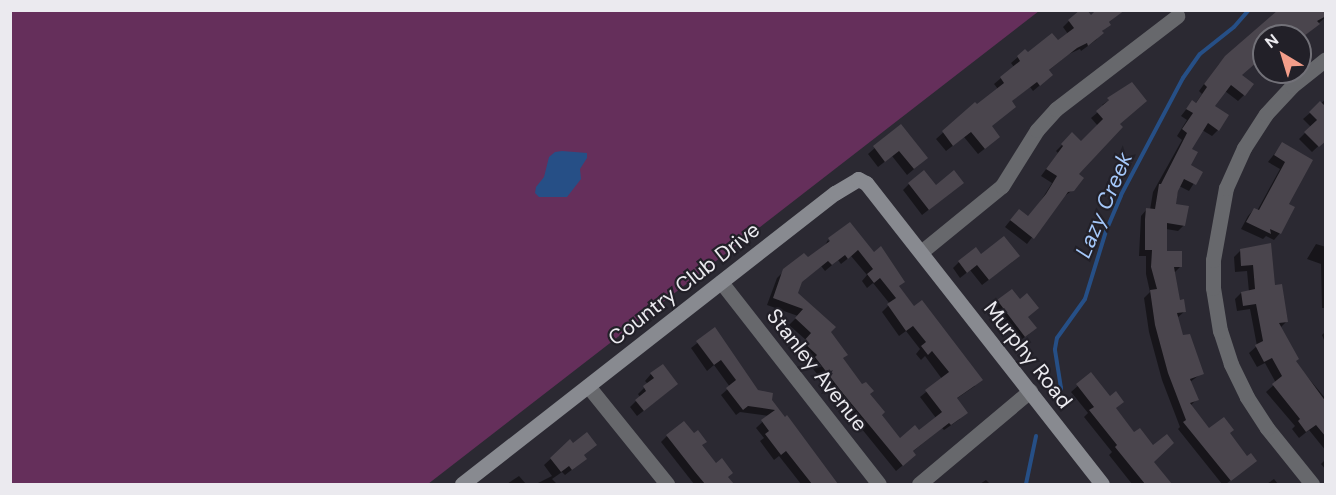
<!DOCTYPE html>
<html>
<head>
<meta charset="utf-8">
<style>
	body { margin:0 }
	#map { position:relative; width:1336px; height:495px; overflow:hidden; background:#2b2932; font-family:"DM Sans",sans-serif }
	div>[style] { position:absolute }
	[style*='--x'] { left:calc(var(--x)*1px); top:calc(var(--y)*1px); width:calc(var(--w)*1px); rotate:calc(var(--a)*1deg) }
	.green>* { inset:0; background:#652f5b }
	.water>* { inset:0; background:#264f86 }
	.shadow>* { inset:0; background:#0007 }
	.stream>* { height:4px; margin:-2px; padding:0 2px; transform-origin:2px; border-radius:2px; background:#264f86 }
	.building>* { inset:0; background:#4a454d }
	.street>* { height:15px; margin:-7.5px; padding:0 7.5px; transform-origin:7.5px; border-radius:7.5px; background:#67686c }
	.secondary>* { height:15px; margin:-7.5px; padding:0 7.5px; transform-origin:7.5px; border-radius:7.5px; background:#888a90 }
	span { translate:-50% -50%; white-space:nowrap; text-align:center; line-height:1.15; -webkit-text-stroke:4.5px #222028; paint-order:stroke }
	.street-label { font-size:21px; color:#ebeaef }
	.water-label { font-size:22px; color:#a5c8fa; font-style:italic }
	.frame { position:absolute; inset:0; border:12px solid #ebeaef; pointer-events:none }
	.north { position:absolute; left:1252px; top:24px; width:60px; height:60px; box-sizing:border-box; background:#222028; border:2px solid #727178; border-radius:50%; rotate:322deg; font-size:16px; font-weight:700; line-height:24px; text-align:center; color:#ebeaef }
	.north::after { content:''; display:block; margin:auto; width:21px; height:27px; background:#f49e8a; clip-path:polygon(50% 0,100% 100%,50% 72%,0 100%) }
</style>
</head>
<body>
<div id="map">
	<div class="green">
		<div style="clip-path:polygon(10px 11px,1039px 11px,428px 484px,11px 484px)"></div>
	</div>
	<div class="water">
		<div style="clip-path:polygon(562px 151px,587px 153px,587px 158px,580px 169px,581px 179px,567px 197px,539px 197px,535px 193px,536px 187px,544px 177px,549px 157px,555px 152px)"></div>
	</div>
	<div class="shadow">
		<div style="clip-path:polygon(1124px 10px,1108px 23px,1096px 40px,1081px 51px,1080px 49px,1069px 54px,1048px 71px,1045px 81px,1033px 91px,1030px 87px,1010px 102px,990px 127px,992px 143px,978px 154px,964px 137px,946px 151px,936px 139px,975px 104px,976px 106px,998px 89px,994px 84px,1014px 67px,1011px 63px,1025px 51px,1028px 54px,1058px 42px,1068px 34px,1063px 27px,1069px 21px)"></div>
		<div style="clip-path:polygon(1326px 10px,1326px 17px,1300px 39px,1300px 36px,1264px 36px,1264px 63px,1260px 58px,1240px 75px,1244px 95px,1238px 101px,1225px 91px,1213px 106px,1218px 130px,1212px 136px,1202px 130px,1190px 149px,1189px 166px,1201px 172px,1189px 191px,1179px 186px,1175px 205px,1184px 225px,1178px 231px,1166px 229px,1166px 252px,1180px 267px,1174px 273px,1179px 302px,1185px 311px,1177px 318px,1182px 337px,1202px 373px,1190px 382px,1197px 399px,1190px 406px,1209px 430px,1228px 433px,1247px 458px,1255px 461px,1226px 484px,1222px 484px,1178px 429px,1180px 427px,1162px 380px,1149px 332px,1144px 298px,1150px 292px,1146px 274px,1146px 256px,1139px 256px,1141px 216px,1147px 209px,1150px 210px,1153px 192px,1182px 140px,1177px 136px,1187px 120px,1181px 116px,1192px 102px,1195px 104px,1202px 94px,1199px 91px,1219px 64px,1269px 19px)"></div>
		<div style="clip-path:polygon(1132px 84px,1119px 125px,1077px 175px,1073px 190px,1063px 197px,1027px 244px,1005px 227px,1013px 217px,1028px 218px,1040px 202px,1052px 183px,1041px 176px,1058px 153px,1056px 151px,1072px 135px,1081px 143px,1098px 126px,1091px 118px,1104px 107px,1102px 105px)"></div>
		<div style="clip-path:polygon(1326px 99px,1326px 139px,1312px 152px,1299px 139px,1311px 127px,1303px 119px)"></div>
		<div style="clip-path:polygon(900px 126px,920px 164px,907px 175px,892px 156px,878px 167px,868px 154px)"></div>
		<div style="clip-path:polygon(1282px 144px,1311px 160px,1287px 205px,1280px 233px,1274px 240px,1266px 236px,1263px 239px,1241px 229px,1248px 216px,1254px 209px,1257px 211px,1280px 169px,1268px 162px)"></div>
		<div style="clip-path:polygon(909px 184px,935px 187px,955px 189px,922px 215px,903px 190px)"></div>
		<div style="clip-path:polygon(evenodd,850px 224px,975px 386px,956px 399px,960px 419px,944px 430px,942px 428px,912px 452px,908px 461px,896px 471px,809px 364px,812px 362px,798px 349px,806px 340px,789px 325px,798px 316px,767px 305px,777px 278px,784px 271px,808px 260px,824px 247px,828px 240px,833px 247px,850px 224px,851px 256px,867px 275px,862px 281px,867px 288px,873px 283px,890px 304px,882px 312px,899px 336px,906px 331px,920px 349px,916px 354px,921px 360px,925px 356px,942px 379px,920px 397px,936px 418px,919px 432px,900px 440px,841px 359px,829px 332px,796px 293px,800px 283px,821px 266px,825px 271px,838px 260px,841px 264px,851px 256px)"></div>
		<div style="clip-path:polygon(1316px 244px,1326px 247px,1326px 308px,1322px 308px,1321px 264px,1307px 259px)"></div>
		<div style="clip-path:polygon(1241px 250px,1273px 287px,1287px 321px,1280px 328px,1294px 361px,1326px 399px,1326px 451px,1309px 430px,1299px 438px,1292px 429px,1295px 426px,1266px 392px,1276px 383px,1265px 363px,1257px 367px,1249px 353px,1257px 346px,1250px 309px,1237px 311px,1235px 299px,1241px 293px,1249px 292px,1247px 271px,1235px 272px,1234px 257px)"></div>
		<div style="clip-path:polygon(981px 256px,1012px 262px,982px 285px,970px 270px,960px 278px,953px 268px,959px 262px)"></div>
		<div style="clip-path:polygon(1012px 291px,1027px 318px,1029px 334px,1018px 342px,992px 308px)"></div>
		<div style="clip-path:polygon(715px 329px,757px 392px,770px 400px,784px 419px,787px 417px,836px 484px,801px 484px,779px 456px,774px 460px,760px 441px,764px 438px,756px 428px,769px 416px,740px 412px,736px 415px,721px 395px,730px 387px,714px 365px,707px 371px,691px 348px)"></div>
		<div style="clip-path:polygon(1326px 331px,1326px 345px,1322px 335px)"></div>
		<div style="clip-path:polygon(651px 374px,670px 390px,637px 416px,630px 407px,640px 397px,638px 394px,648px 384px,645px 381px)"></div>
		<div style="clip-path:polygon(1091px 374px,1152px 462px,1170px 484px,1132px 484px,1109px 455px,1112px 452px,1084px 417px,1088px 413px,1071px 392px)"></div>
		<div style="clip-path:polygon(667px 436px,701px 446px,732px 484px,694px 484px,661px 442px)"></div>
		<div style="clip-path:polygon(570px 441px,573px 445px,595px 445px,582px 456px,578px 465px,565px 475px,562px 472px,552px 479px,557px 484px,536px 484px,552px 476px,544px 465px)"></div>
		<div style="clip-path:polygon(1326px 459px,1326px 470px,1321px 464px)"></div>
		<div style="clip-path:polygon(519px 476px,526px 484px,507px 484px)"></div>
		<div style="clip-path:polygon(1274px 479px,1278px 484px,1267px 484px)"></div>
		<div style="clip-path:polygon(986px 480px,990px 484px,980px 484px)"></div>
	</div>
	<div class="stream">
		<div style="--x:1057;--y:401;--w:14;--a:-73"></div>
		<div style="--x:1061;--y:388;--w:39;--a:-99"></div>
		<div style="--x:1055;--y:349;--w:11;--a:-80"></div>
		<div style="--x:1057;--y:338;--w:48;--a:-54.3"></div>
		<div style="--x:1085;--y:299;--w:71;--a:-72.8"></div>
		<div style="--x:1106;--y:231;--w:39;--a:-67"></div>
		<div style="--x:1121;--y:195;--w:132;--a:-62.1"></div>
		<div style="--x:1183;--y:78;--w:29;--a:-55"></div>
		<div style="--x:1200;--y:54;--w:43;--a:-38.5"></div>
		<div style="--x:1234;--y:27;--w:23;--a:-49"></div>
		<div style="--x:1026;--y:484;--w:49;--a:-78.2"></div>
	</div>
	<div class="building">
		<div style="clip-path:polygon(1080px 10px,1087px 10px,1091px 15px,1096px 10px,1125px 10px,1109px 22px,1111px 25px,1102px 31px,1104px 33px,1088px 46px,1087px 43px,1077px 48px,1049px 70px,1053px 75px,1040px 86px,1037px 82px,1012px 101px,1016px 107px,992px 126px,1000px 137px,985px 149px,971px 132px,953px 146px,942px 131px,975px 102px,977px 104px,1004px 83px,1000px 77px,1020px 61px,1017px 56px,1025px 49px,1028px 52px,1052px 33px,1058px 40px,1074px 28px,1068px 20px)"></div>
		<div style="clip-path:polygon(1278px 10px,1326px 10px,1326px 16px,1317px 21px,1320px 24px,1304px 36px,1264px 36px,1264px 56px,1242px 75px,1254px 84px,1245px 96px,1231px 85px,1215px 106px,1229px 115px,1219px 131px,1208px 123px,1192px 149px,1198px 152px,1191px 165px,1203px 172px,1196px 185px,1184px 179px,1178px 191px,1176px 204px,1189px 206px,1185px 226px,1167px 223px,1167px 251px,1182px 251px,1182px 267px,1174px 267px,1180px 300px,1184px 299px,1186px 312px,1177px 313px,1183px 335px,1190px 334px,1204px 374px,1190px 379px,1199px 400px,1190px 403px,1209px 428px,1224px 417px,1234px 430px,1230px 433px,1247px 456px,1251px 453px,1257px 461px,1231px 481px,1183px 422px,1186px 420px,1168px 373px,1155px 325px,1150px 290px,1157px 289px,1151px 267px,1152px 250px,1145px 250px,1145px 219px,1146px 208px,1155px 209px,1159px 184px,1161px 184px,1187px 133px,1182px 129px,1193px 113px,1186px 109px,1192px 100px,1196px 103px,1207px 87px,1204px 84px,1225px 56px)"></div>
		<div style="clip-path:polygon(1132px 82px,1147px 101px,1120px 124px,1123px 127px,1079px 174px,1084px 178px,1074px 191px,1068px 192px,1034px 239px,1010px 220px,1019px 209px,1028px 216px,1046px 194px,1057px 176px,1046px 169px,1063px 146px,1061px 144px,1072px 132px,1081px 141px,1103px 119px,1096px 111px,1109px 100px,1107px 98px)"></div>
		<div style="clip-path:polygon(1320px 101px,1326px 107px,1326px 141px,1319px 147px,1304px 132px,1317px 120px,1309px 112px)"></div>
		<div style="clip-path:polygon(901px 124px,928px 158px,914px 169px,899px 151px,885px 162px,873px 146px)"></div>
		<div style="clip-path:polygon(1282px 142px,1313px 160px,1289px 204px,1295px 207px,1281px 234px,1270px 229px,1271px 234px,1246px 222px,1254px 208px,1259px 210px,1285px 162px,1274px 155px)"></div>
		<div style="clip-path:polygon(924px 170px,936px 185px,954px 170px,964px 183px,929px 210px,908px 183px)"></div>
		<div style="clip-path:polygon(evenodd,850px 222px,874px 252px,881px 246px,905px 282px,899px 286px,914px 306px,922px 300px,983px 380px,957px 398px,968px 413px,951px 425px,949px 423px,913px 451px,916px 455px,903px 466px,841px 391px,815px 357px,817px 355px,803px 342px,811px 333px,795px 318px,803px 309px,773px 298px,783px 269px,804px 253px,808px 257px,830px 241px,828px 238px,850px 222px,858px 250px,873px 269px,867px 274px,874px 283px,880px 278px,896px 298px,887px 304px,906px 331px,913px 326px,926px 342px,921px 346px,928px 355px,932px 351px,949px 372px,925px 390px,942px 412px,919px 430px,915px 425px,900px 438px,882px 415px,885px 412px,870px 394px,874px 391px,866px 382px,862px 384px,843px 358px,848px 355px,831px 332px,836px 327px,798px 293px,802px 282px,828px 261px,832px 265px,845px 255px,848px 259px,858px 250px)"></div>
		<div style="clip-path:polygon(1004px 236px,1020px 256px,989px 280px,977px 265px,967px 273px,958px 261px,976px 247px,981px 254px)"></div>
		<div style="clip-path:polygon(1271px 243px,1275px 285px,1282px 284px,1288px 322px,1279px 323px,1299px 359px,1296px 361px,1326px 402px,1326px 437px,1316px 425px,1306px 432px,1298px 421px,1300px 419px,1272px 384px,1282px 376px,1272px 358px,1264px 362px,1255px 345px,1263px 341px,1256px 304px,1243px 306px,1241px 292px,1255px 289px,1253px 265px,1241px 266px,1240px 249px)"></div>
		<div style="clip-path:polygon(1012px 289px,1020px 299px,1027px 293px,1039px 308px,1028px 317px,1037px 328px,1025px 337px,997px 300px)"></div>
		<div style="clip-path:polygon(715px 327px,758px 390px,773px 393px,772px 400px,785px 417px,787px 415px,838px 484px,812px 484px,786px 451px,781px 455px,765px 434px,769px 431px,761px 420px,775px 410px,748px 406px,743px 410px,726px 388px,736px 380px,721px 360px,714px 365px,696px 341px)"></div>
		<div style="clip-path:polygon(663px 364px,678px 384px,644px 411px,635px 400px,646px 391px,643px 386px,654px 378px,650px 373px)"></div>
		<div style="clip-path:polygon(1091px 372px,1110px 396px,1116px 391px,1124px 402px,1116px 408px,1134px 432px,1140px 428px,1153px 445px,1167px 434px,1174px 443px,1154px 462px,1172px 484px,1145px 484px,1115px 447px,1117px 445px,1089px 410px,1094px 407px,1076px 384px)"></div>
		<div style="clip-path:polygon(684px 421px,694px 433px,698px 430px,707px 442px,702px 445px,716px 463px,722px 458px,733px 473px,728px 477px,734px 484px,705px 484px,695px 472px,666px 435px)"></div>
		<div style="clip-path:polygon(587px 432px,597px 445px,584px 455px,587px 459px,572px 470px,569px 466px,561px 472px,550px 458px,570px 439px,573px 443px)"></div>
	</div>
	<div class="street">
		<div style="--x:921;--y:252;--w:104;--a:-39.2"></div>
		<div style="--x:1002;--y:186;--w:66;--a:-58"></div>
		<div style="--x:1037;--y:130;--w:28;--a:-48"></div>
		<div style="--x:1056;--y:109;--w:153;--a:-37.5"></div>
		<div style="--x:721;--y:282;--w:256;--a:52"></div>
		<div style="--x:588;--y:386;--w:126;--a:51.1"></div>
		<div style="--x:919;--y:484;--w:145;--a:-40"></div>
		<div style="--x:1312;--y:484;--w:72;--a:-128.8"></div>
		<div style="--x:1267;--y:428;--w:37;--a:-123"></div>
		<div style="--x:1247;--y:397;--w:37;--a:-116"></div>
		<div style="--x:1231;--y:364;--w:35;--a:-108"></div>
		<div style="--x:1220;--y:331;--w:44;--a:-99.2"></div>
		<div style="--x:1213;--y:288;--w:28;--a:-90"></div>
		<div style="--x:1213;--y:260;--w:73;--a:-79.8"></div>
		<div style="--x:1226;--y:188;--w:44;--a:-65.8"></div>
		<div style="--x:1244;--y:148;--w:40;--a:-57.1"></div>
		<div style="--x:1266;--y:114;--w:38;--a:-47"></div>
		<div style="--x:1292;--y:86;--w:43;--a:-38.5"></div>
	</div>
	<div class="secondary">
		<div style="--x:462;--y:484;--w:473;--a:-38"></div>
		<div style="--x:835;--y:193;--w:27;--a:-31"></div>
		<div style="--x:858;--y:179;--w:9;--a:27"></div>
		<div style="--x:866;--y:183;--w:382;--a:51.9"></div>
	</div>
	<div class="street-label">
		<span style="left:684px;top:284px;rotate:-38deg">Country Club Drive</span>
		<span style="left:1028px;top:355px;rotate:52deg">Murphy Road</span>
		<span style="left:817px;top:370px;rotate:52deg">Stanley Avenue</span>
	</div>
	<div class="water-label">
		<span style="left:1104px;top:205px;rotate:-67deg">Lazy Creek</span>
	</div>
	<div class="frame"></div>
	<div class="north">N</div>
</div>
</body>
</html>
